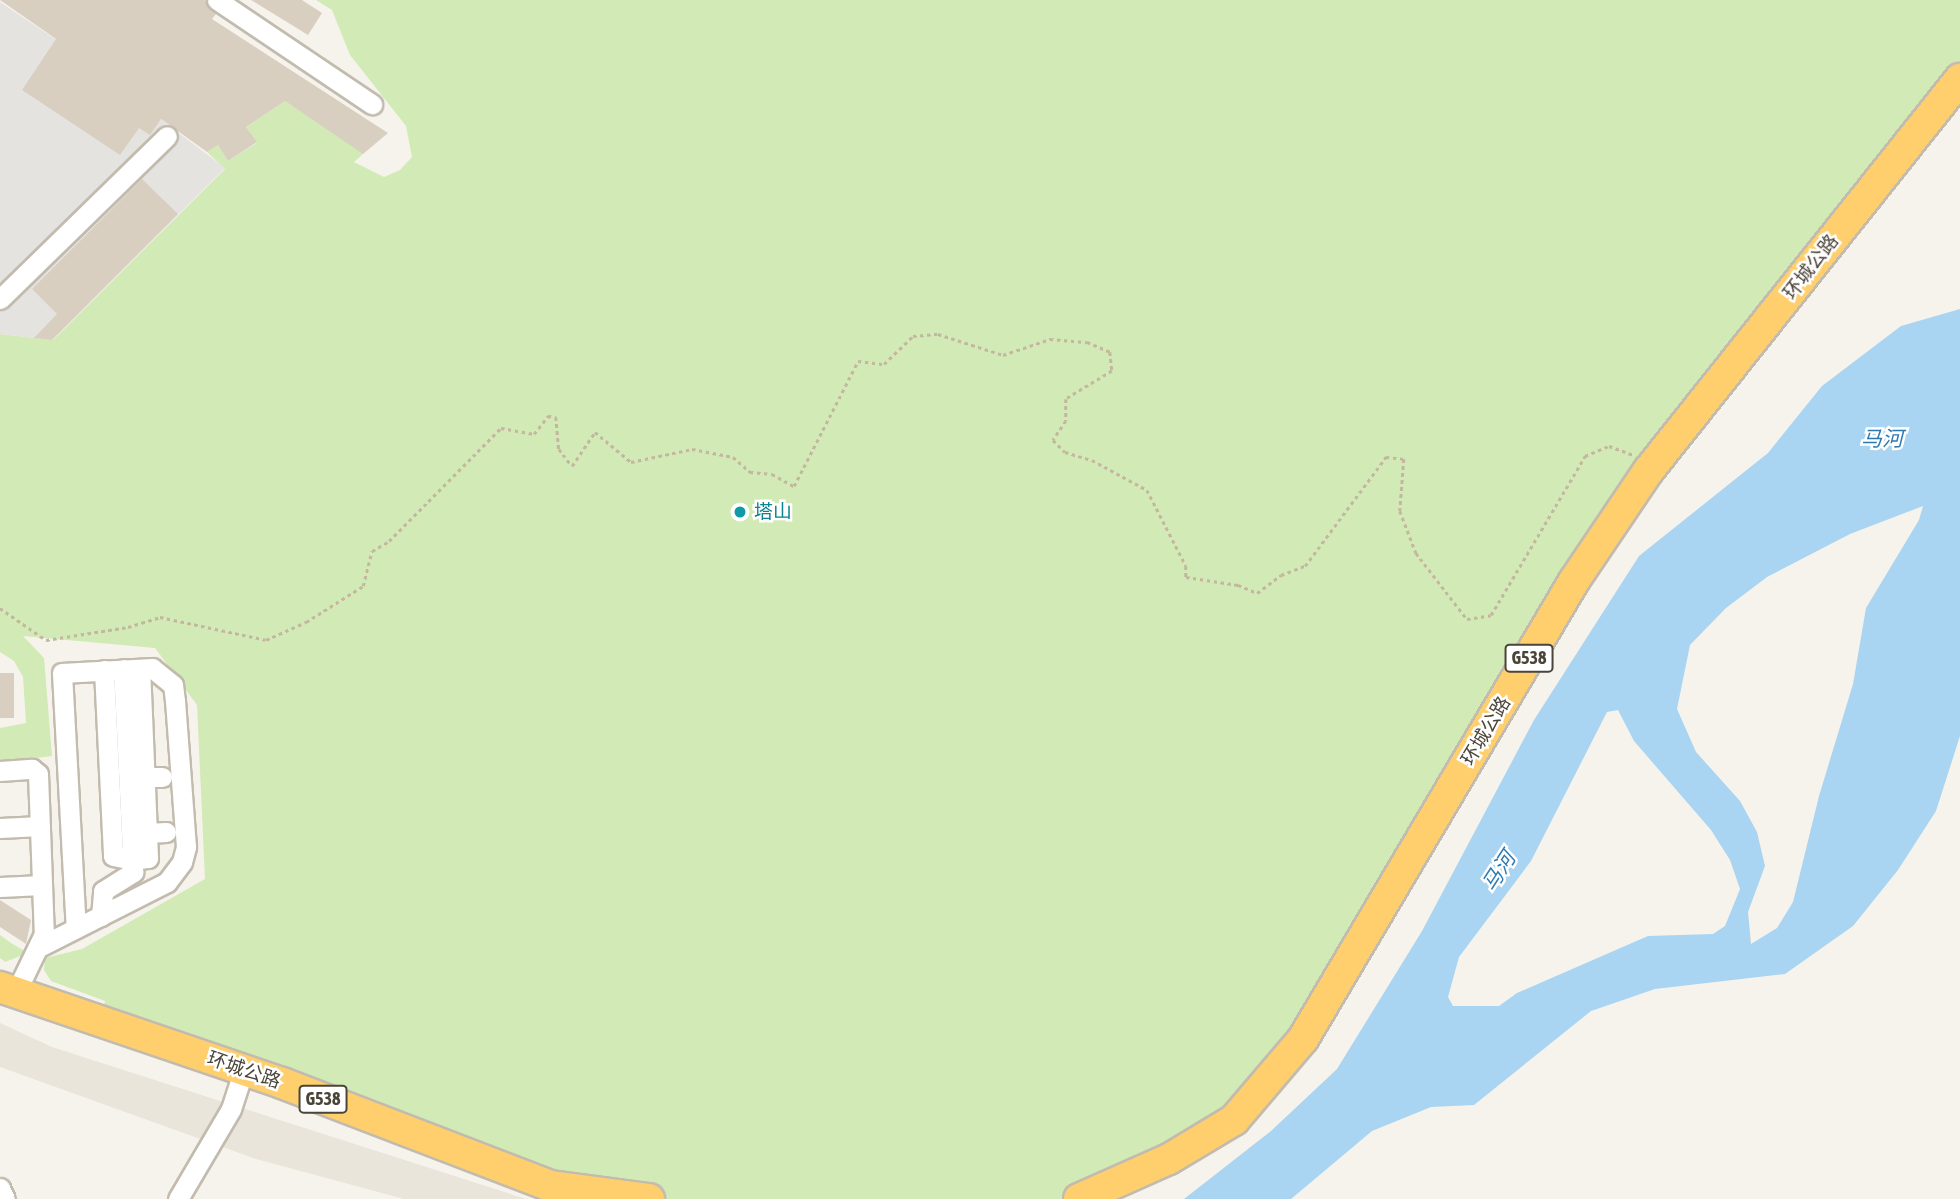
<!DOCTYPE html>
<html>
<head>
<meta charset="utf-8">
<style>
	body { margin:0 }
	#map { position:relative; width:1960px; height:1199px; overflow:hidden; background:#f6f3ec; font-family:"Asap Condensed","Noto Sans SC",sans-serif }
	div>[style] { position:absolute }
	[style*='--x'] { left:calc(var(--x)*1px); top:calc(var(--y)*1px); width:calc(var(--w)*1px); rotate:calc(var(--a)*1deg) }
	.residential>* { inset:0; background:#eae5da }
	.green>* { inset:0; background:#d2eab5 }
	.parking>* { inset:0; background:#e5e3e0 }
	.water>* { inset:0; background:#a9d4f2 }
	.building>* { inset:0; background:#d8cfc1; transform-origin:0 0 }
	.path>* { height:2.5px; margin-top:-1.25px; transform-origin:0; background:repeating-linear-gradient(90deg,#c4b79f 0 3.5px,transparent 0 7px) }
	.roads { filter:drop-shadow(2px 0 #c2bbae) drop-shadow(-2px 0 #c2bbae) drop-shadow(0 2px #c2bbae) drop-shadow(0 -2px #c2bbae) }
	.minor>* { height:19px; margin:-9.5px; padding:0 9.5px; transform-origin:9.5px; border-radius:9.5px; background:#fff }
	.highway>* { height:30px; margin:-15px; padding:0 15px; transform-origin:15px; border-radius:15px; background:#ffcf6e }
	.dots>* { width:19px; height:19px; translate:-50% -50%; box-sizing:border-box; border:4px solid #fff; border-radius:50% }
	span { translate:-50% -50%; white-space:nowrap; text-align:center; line-height:1.15; -webkit-text-stroke:5px #fff; paint-order:stroke }
	.shield-label span { padding:2px 5px; background:#fff; border:2px solid; border-radius:5px; -webkit-text-stroke-width:0 }
	.shield-label { font-size:18px; color:#4b4439; font-weight:700 }
	.street-label { font-size:19px; color:#4b4439 }
	.culture-label { font-size:19px; color:#0d838f }
	.left { translate:0 -50%; text-align:left }
	.water-label { font-size:21px; color:#2e7ab2; font-style:italic }
</style>
</head>
<body>
<div id="map">
	<div class="residential">
		<div style="clip-path:polygon(0 1023px,52px 1047px,526px 1199px,404px 1199px,256px 1159px,0 1067px)"></div>
	</div>
	<div class="green">
		<div style="clip-path:polygon(316px 0,1960px 0,1960px 79px,1574px 581px,1303px 1039px,1234px 1120px,1108px 1199px,649px 1199px,551px 1186px,101px 1021px,105px 1001px,51px 981px,44px 970px,45px 958px,82px 949px,205px 879px,197px 705px,155px 648px,23px 636px,44px 658px,52px 756px,0 763px,0 728px,26px 723px,23px 677px,14px 661px,0 652px,0 334px,53px 340px,225px 169px,207px 152px,218px 145px,228px 161px,257px 143px,246px 127px,285px 101px,364px 153px,354px 162px,384px 177px,400px 170px,412px 157px,406px 126px,350px 55px,332px 10px)"></div>
		<div style="clip-path:polygon(0 935px,11px 943px,28px 953px,5px 962px,0 958px)"></div>
	</div>
	<div class="parking">
		<div style="clip-path:polygon(0 2px,149px 102px,146px 108px,225px 168px,52px 340px,0 334px)"></div>
	</div>
	<div class="water">
		<div style="clip-path:polygon(evenodd,1960px 309px,1960px 736px,1936px 811px,1898px 870px,1853px 926px,1785px 974px,1655px 989px,1591px 1011px,1474px 1105px,1431px 1107px,1372px 1131px,1291px 1199px,1184px 1199px,1271px 1131px,1337px 1069px,1422px 931px,1534px 720px,1639px 556px,1768px 453px,1822px 386px,1901px 326px,1960px 309px,1923px 506px,1919px 520px,1866px 608px,1853px 684px,1819px 796px,1793px 902px,1777px 928px,1751px 944px,1748px 912px,1765px 866px,1757px 832px,1740px 801px,1696px 752px,1677px 709px,1690px 645px,1726px 608px,1767px 577px,1850px 534px,1923px 506px,1960px 309px,1618px 710px,1634px 741px,1711px 830px,1730px 860px,1740px 889px,1725px 926px,1713px 934px,1648px 936px,1517px 993px,1499px 1006px,1453px 1006px,1448px 997px,1459px 957px,1531px 861px,1607px 712px,1618px 710px)"></div>
	</div>
	<div class="building">
		<div style="clip-path:polygon(0 0,205px 0,216px 14px,212px 19px,388px 133px,363px 154px,285px 101px,246px 127px,257px 142px,228px 161px,218px 145px,207px 152px,161px 119px,150px 135px,139px 128px,120px 155px,22px 90px,56px 39px)"></div>
		<div style="clip-path:polygon(251px 0,302px 0,322px 13px,308px 35px)"></div>
		<div style="clip-path:polygon(142px 179px,178px 214px,52px 340px,34px 338px,57px 314px,32px 289px)"></div>
		<div style="left:0;top:673px;width:14px;height:45px"></div>
		<div style="clip-path:polygon(0 900px,31px 920px,26px 944px,0 927px)"></div>
	</div>
	<div class="path">
		<div style="--x:0;--y:608;--w:56;--a:34.8"></div>
		<div style="--x:46;--y:640;--w:83;--a:-9"></div>
		<div style="--x:128;--y:627;--w:34;--a:-17"></div>
		<div style="--x:160;--y:617;--w:108;--a:12.2"></div>
		<div style="--x:266;--y:640;--w:44;--a:-24.2"></div>
		<div style="--x:306;--y:622;--w:67;--a:-32.3"></div>
		<div style="--x:363;--y:586;--w:36;--a:-76"></div>
		<div style="--x:372;--y:551;--w:20;--a:-30"></div>
		<div style="--x:389;--y:541;--w:159;--a:-45.3"></div>
		<div style="--x:501;--y:428;--w:34;--a:10"></div>
		<div style="--x:534;--y:434;--w:23;--a:-52"></div>
		<div style="--x:548;--y:416;--w:8;--a:7"></div>
		<div style="--x:556;--y:417;--w:32;--a:85"></div>
		<div style="--x:559;--y:449;--w:21;--a:53"></div>
		<div style="--x:572;--y:466;--w:41;--a:-55.9"></div>
		<div style="--x:595;--y:432;--w:47;--a:39.8"></div>
		<div style="--x:631;--y:462;--w:62;--a:-12"></div>
		<div style="--x:692;--y:449;--w:42;--a:11"></div>
		<div style="--x:733;--y:457;--w:23;--a:41"></div>
		<div style="--x:750;--y:472;--w:22;--a:5"></div>
		<div style="--x:772;--y:474;--w:25;--a:29"></div>
		<div style="--x:794;--y:486;--w:140;--a:-62.9"></div>
		<div style="--x:858;--y:361;--w:26;--a:7"></div>
		<div style="--x:884;--y:364;--w:40;--a:-44"></div>
		<div style="--x:913;--y:336;--w:25;--a:-5"></div>
		<div style="--x:938;--y:334;--w:68;--a:17.9"></div>
		<div style="--x:1003;--y:355;--w:50;--a:-18.8"></div>
		<div style="--x:1050;--y:339;--w:37;--a:5"></div>
		<div style="--x:1087;--y:342;--w:25;--a:23"></div>
		<div style="--x:1110;--y:352;--w:19;--a:84"></div>
		<div style="--x:1112;--y:371;--w:54;--a:148.7"></div>
		<div style="--x:1066;--y:399;--w:22;--a:90"></div>
		<div style="--x:1066;--y:421;--w:23;--a:124"></div>
		<div style="--x:1053;--y:440;--w:17;--a:45"></div>
		<div style="--x:1065;--y:452;--w:28;--a:17"></div>
		<div style="--x:1092;--y:460;--w:63;--a:28.6"></div>
		<div style="--x:1147;--y:490;--w:85;--a:62.8"></div>
		<div style="--x:1186;--y:566;--w:11;--a:90"></div>
		<div style="--x:1186;--y:577;--w:53;--a:8.7"></div>
		<div style="--x:1238;--y:585;--w:21;--a:23"></div>
		<div style="--x:1257;--y:593;--w:30;--a:-37"></div>
		<div style="--x:1281;--y:575;--w:26;--a:-21"></div>
		<div style="--x:1305;--y:566;--w:136;--a:-53.4"></div>
		<div style="--x:1386;--y:457;--w:18;--a:6"></div>
		<div style="--x:1404;--y:459;--w:52;--a:94.4"></div>
		<div style="--x:1400;--y:511;--w:45;--a:69.1"></div>
		<div style="--x:1416;--y:553;--w:83;--a:52.3"></div>
		<div style="--x:1467;--y:619;--w:24;--a:-9"></div>
		<div style="--x:1491;--y:615;--w:185;--a:-59.4"></div>
		<div style="--x:1585;--y:456;--w:26;--a:-23"></div>
		<div style="--x:1609;--y:446;--w:27;--a:20"></div>
	</div>
	<div class="roads">
		<div class="minor">
			<div style="--x:217;--y:0;--w:187;--a:33.9"></div>
			<div style="--x:0;--y:299;--w:233;--a:-44.3"></div>
			<div style="--x:104;--y:670;--w:186;--a:87.2"></div>
			<div style="--x:113;--y:856;--w:20;--a:11"></div>
			<div style="--x:133;--y:860;--w:15;--a:-8"></div>
			<div style="--x:148;--y:858;--w:189;--a:-92.4"></div>
			<div style="--x:0;--y:771;--w:32;--a:-4"></div>
			<div style="--x:32;--y:769;--w:8;--a:40"></div>
			<div style="--x:38;--y:774;--w:160;--a:87.9"></div>
			<div style="--x:44;--y:934;--w:64;--a:115.8"></div>
			<div style="--x:145;--y:777;--w:17;--a:0"></div>
			<div style="--x:0;--y:828;--w:40;--a:-2.9"></div>
			<div style="--x:147;--y:833;--w:19;--a:-3"></div>
			<div style="--x:0;--y:887;--w:42;--a:-2.7"></div>
			<div style="--x:101;--y:916;--w:25;--a:-85"></div>
			<div style="--x:103;--y:891;--w:36;--a:-32"></div>
			<div style="--x:133;--y:872;--w:203;--a:-92.8"></div>
			<div style="--x:41;--y:946;--w:141;--a:-26.9"></div>
			<div style="--x:167;--y:882;--w:25;--a:-53"></div>
			<div style="--x:182;--y:862;--w:16;--a:-75"></div>
			<div style="--x:186;--y:847;--w:146;--a:-94.3"></div>
			<div style="--x:175;--y:701;--w:16;--a:-97"></div>
			<div style="--x:173;--y:685;--w:27;--a:-141"></div>
			<div style="--x:152;--y:668;--w:90;--a:176.8"></div>
			<div style="--x:62;--y:673;--w:255;--a:86.9"></div>
			<div style="--x:0;--y:1188;--w:12;--a:66"></div>
			<div style="--x:178;--y:1199;--w:104;--a:-59.5"></div>
			<div style="--x:231;--y:1109;--w:42;--a:-72"></div>
		</div>
		<div class="highway">
			<div style="--x:0;--y:987;--w:298;--a:18.8"></div>
			<div style="--x:282;--y:1083;--w:288;--a:21"></div>
			<div style="--x:551;--y:1186;--w:99;--a:7.6"></div>
			<div style="--x:1079;--y:1199;--w:98;--a:-24"></div>
			<div style="--x:1169;--y:1159;--w:76;--a:-31"></div>
			<div style="--x:1234;--y:1120;--w:106;--a:-49.6"></div>
			<div style="--x:1303;--y:1039;--w:532;--a:-59.39"></div>
			<div style="--x:1574;--y:581;--w:134;--a:-56"></div>
			<div style="--x:1649;--y:470;--w:500;--a:-51.5"></div>
		</div>
	</div>
	<div class="dots">
		<div style="left:740px;top:512px;background:#0f9aa8"></div>
	</div>
	<div class="shield-label">
		<span style="left:1529px;top:658px">G538</span>
		<span style="left:323px;top:1099px">G538</span>
	</div>
	<div class="street-label">
		<span style="left:1811px;top:267px;rotate:-52deg">环城公路</span>
		<span style="left:1486px;top:731px;rotate:-59deg">环城公路</span>
		<span style="left:244px;top:1070px;rotate:19deg">环城公路</span>
	</div>
	<div class="culture-label">
		<span class="left" style="left:754px;top:512px">塔山</span>
	</div>
	<div class="water-label">
		<span style="left:1882px;top:438px">马河</span>
		<span style="left:1498px;top:871px;rotate:-57deg">马河</span>
	</div>
</div>
</body>
</html>
